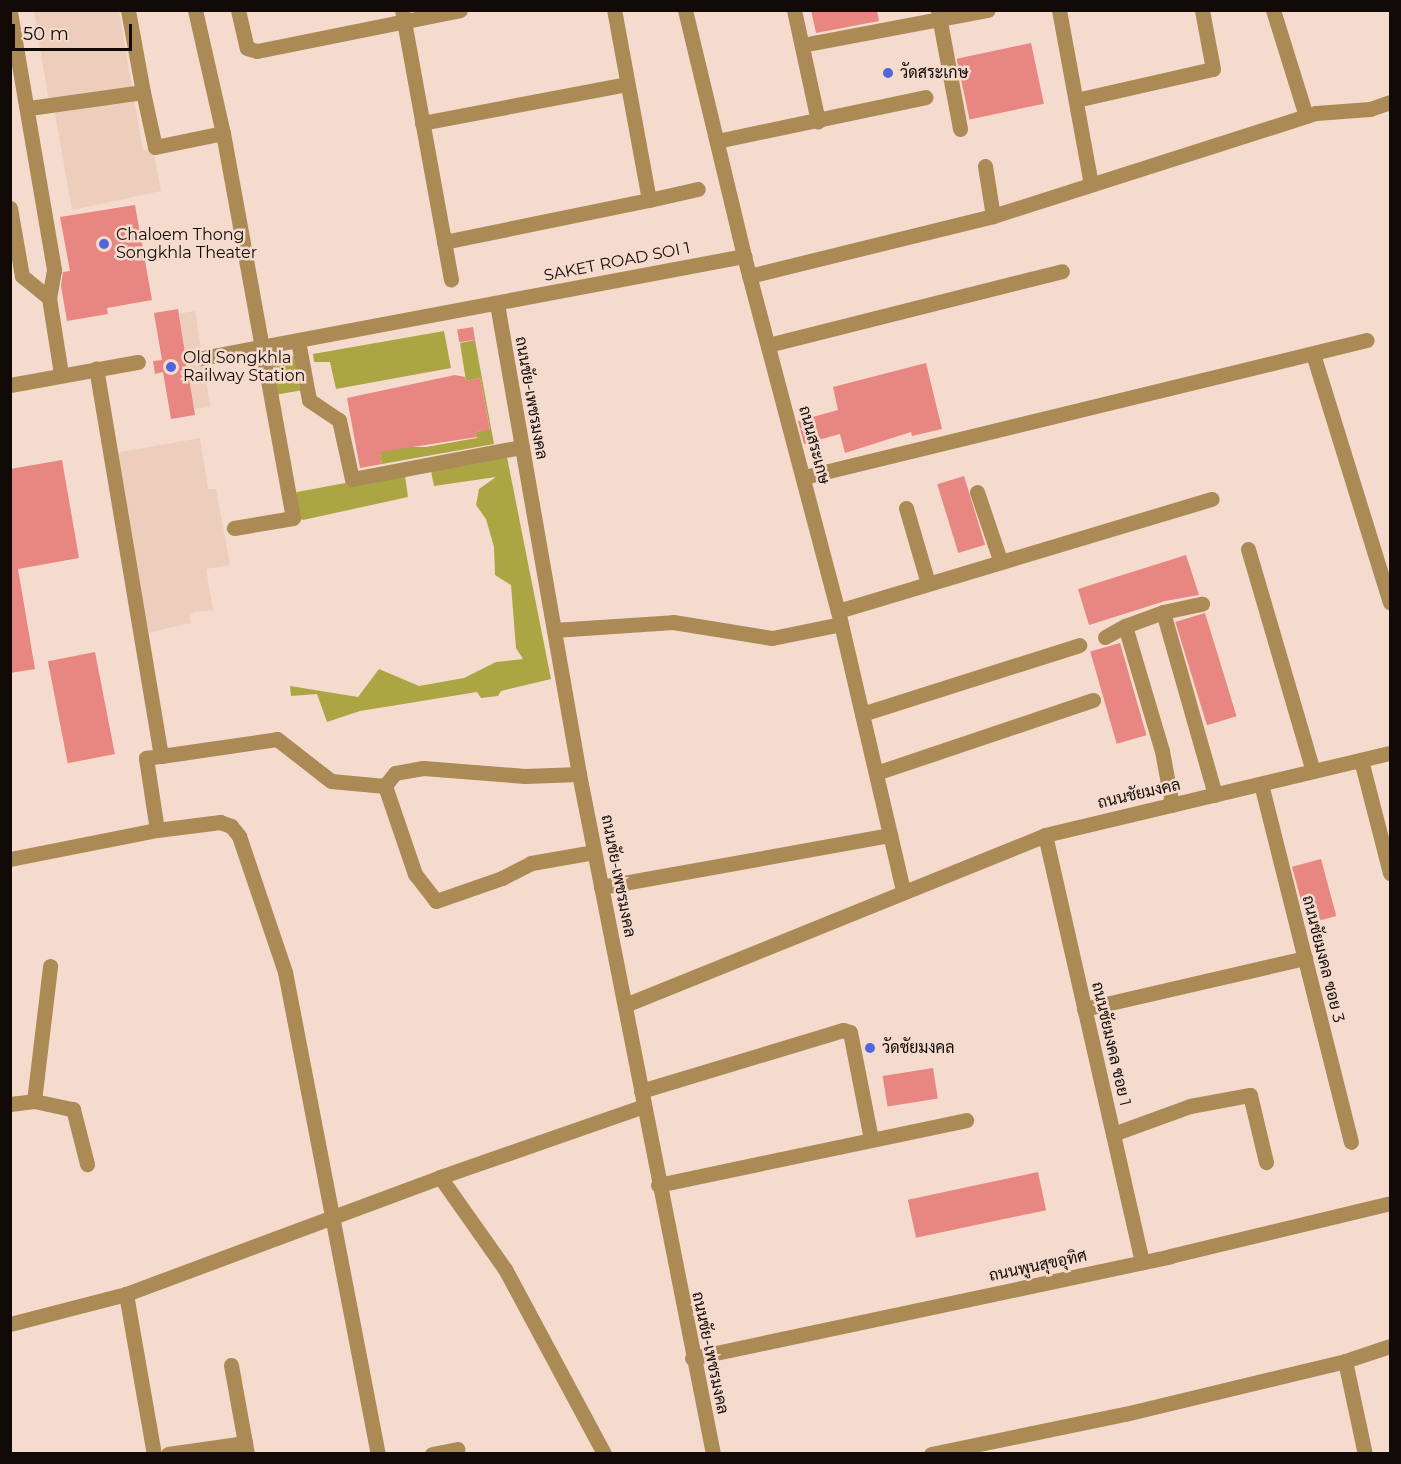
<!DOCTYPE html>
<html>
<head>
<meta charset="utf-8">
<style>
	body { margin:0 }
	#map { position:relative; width:1401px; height:1464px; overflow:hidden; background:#f4dbcd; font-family:Montserrat,Sarabun,sans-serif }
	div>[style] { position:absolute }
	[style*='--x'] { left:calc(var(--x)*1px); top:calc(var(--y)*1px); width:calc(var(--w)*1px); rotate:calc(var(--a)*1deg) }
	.built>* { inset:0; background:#edcdbb; transform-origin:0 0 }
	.forest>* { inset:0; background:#aba643; transform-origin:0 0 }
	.building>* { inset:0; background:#e88682; transform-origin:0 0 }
	.minor>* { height:15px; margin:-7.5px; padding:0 7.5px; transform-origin:7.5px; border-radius:7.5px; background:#ab8a55 }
	.dots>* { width:16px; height:16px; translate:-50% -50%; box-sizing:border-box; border:3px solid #f4dbcd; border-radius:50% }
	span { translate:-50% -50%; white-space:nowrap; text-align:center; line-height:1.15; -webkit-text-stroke:5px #f4dbcd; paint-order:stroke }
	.poi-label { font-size:16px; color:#120a06 }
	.left { translate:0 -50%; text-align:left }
	.street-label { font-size:16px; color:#120a06 }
	.frame { position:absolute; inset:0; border:12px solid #120a06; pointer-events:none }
	.scale { position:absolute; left:12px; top:24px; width:120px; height:27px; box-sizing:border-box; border:3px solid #120a06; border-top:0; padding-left:8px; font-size:18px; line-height:21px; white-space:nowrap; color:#120a06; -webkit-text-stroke:4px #f4dbcd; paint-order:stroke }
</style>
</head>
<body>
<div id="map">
	<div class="built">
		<div style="clip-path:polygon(34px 11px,119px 11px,132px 88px,49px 102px)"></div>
		<div style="clip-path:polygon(134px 99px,143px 150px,153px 149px,161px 191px,72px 210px,55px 113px)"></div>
		<div style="left:195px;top:311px;width:97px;height:16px;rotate:81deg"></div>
		<div style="clip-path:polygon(200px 438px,208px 489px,216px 489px,230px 565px,206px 569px,213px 610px,194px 612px,189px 617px,191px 623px,147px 633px,116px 453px)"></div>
	</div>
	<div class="forest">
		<div style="clip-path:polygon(444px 331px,451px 368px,336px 389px,330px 362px,314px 362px,313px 354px)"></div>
		<div style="clip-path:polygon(475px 340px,494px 444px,382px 464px,379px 447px,426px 447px,477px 438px,477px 432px,490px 429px,480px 378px,466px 381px,460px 343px)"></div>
		<div style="left:294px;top:356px;width:35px;height:27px;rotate:80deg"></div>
		<div style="clip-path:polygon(506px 452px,551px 679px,501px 691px,498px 696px,481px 698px,477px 692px,360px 711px,327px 722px,317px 694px,291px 696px,290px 686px,358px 697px,379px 669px,419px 686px,464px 678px,496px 662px,523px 659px,516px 648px,511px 585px,495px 575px,494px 547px,486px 519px,476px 505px,479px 489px,496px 477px,434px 486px,431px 471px)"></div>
		<div style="clip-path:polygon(399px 473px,405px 476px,408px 497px,303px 520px,298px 518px,294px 497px,297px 492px)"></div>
	</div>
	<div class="building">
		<div style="clip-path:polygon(811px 10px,877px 10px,879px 21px,816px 33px)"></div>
		<div style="left:1031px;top:43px;width:62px;height:76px;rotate:78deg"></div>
		<div style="clip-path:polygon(135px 205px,152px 300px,107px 308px,108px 314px,67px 321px,61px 286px,63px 272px,70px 271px,60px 217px)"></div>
		<div style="clip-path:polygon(178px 309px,195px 415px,171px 419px,163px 372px,155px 374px,153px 361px,162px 360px,154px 313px)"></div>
		<div style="left:473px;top:327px;width:13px;height:16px;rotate:81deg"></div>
		<div style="clip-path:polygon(926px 363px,942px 429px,912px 436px,911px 432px,845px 453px,840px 434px,804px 444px,798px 421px,838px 410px,833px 387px)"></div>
		<div style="clip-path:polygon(455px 375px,465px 377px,466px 381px,480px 378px,490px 430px,477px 432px,477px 437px,380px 452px,382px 464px,360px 468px,347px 398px)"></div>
		<div style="clip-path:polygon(62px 460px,79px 558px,18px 569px,35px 669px,10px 673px,10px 469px)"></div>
		<div style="left:964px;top:476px;width:72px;height:28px;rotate:73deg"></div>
		<div style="clip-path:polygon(1186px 555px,1199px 595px,1165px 601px,1089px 625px,1078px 589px)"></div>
		<div style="left:1205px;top:613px;width:108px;height:31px;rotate:73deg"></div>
		<div style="left:1120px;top:643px;width:96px;height:31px;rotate:74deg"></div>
		<div style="left:95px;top:652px;width:104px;height:48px;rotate:79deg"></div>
		<div style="left:1321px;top:859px;width:59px;height:30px;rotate:75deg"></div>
		<div style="left:933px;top:1068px;width:31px;height:51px;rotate:81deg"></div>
		<div style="left:1038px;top:1172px;width:39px;height:133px;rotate:78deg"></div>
	</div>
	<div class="minor">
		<div style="--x:195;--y:10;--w:126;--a:77.2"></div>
		<div style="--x:223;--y:133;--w:391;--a:79.7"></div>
		<div style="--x:293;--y:518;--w:60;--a:170.4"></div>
		<div style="--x:238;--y:10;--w:39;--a:77"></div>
		<div style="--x:247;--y:48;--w:10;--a:17"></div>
		<div style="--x:257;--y:51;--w:207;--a:-11.4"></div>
		<div style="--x:402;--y:10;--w:274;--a:79.7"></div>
		<div style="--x:685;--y:10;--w:253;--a:76.5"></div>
		<div style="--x:744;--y:256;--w:367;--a:75.2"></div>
		<div style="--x:838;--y:611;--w:286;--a:76.9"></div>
		<div style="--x:794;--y:10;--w:114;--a:77.8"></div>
		<div style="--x:1059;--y:10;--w:177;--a:79.6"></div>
		<div style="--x:1273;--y:10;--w:111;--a:72.7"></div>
		<div style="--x:938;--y:11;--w:120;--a:79.4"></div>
		<div style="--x:10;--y:12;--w:262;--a:80.3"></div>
		<div style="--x:54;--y:270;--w:28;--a:100"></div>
		<div style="--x:802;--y:45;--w:189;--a:-10.7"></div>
		<div style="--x:143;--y:92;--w:56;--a:77.7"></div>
		<div style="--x:155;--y:147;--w:69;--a:-11.6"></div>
		<div style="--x:1076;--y:100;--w:140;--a:-12.8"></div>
		<div style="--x:1213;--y:69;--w:60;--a:-100.6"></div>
		<div style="--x:29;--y:108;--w:115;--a:-8"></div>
		<div style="--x:143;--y:92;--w:83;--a:-100.4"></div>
		<div style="--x:422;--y:123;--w:208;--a:-10.8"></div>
		<div style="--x:717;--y:141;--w:213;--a:-11.9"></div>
		<div style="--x:985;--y:166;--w:51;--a:80.9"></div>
		<div style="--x:649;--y:200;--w:50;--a:-12.7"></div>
		<div style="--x:10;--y:208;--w:69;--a:80"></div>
		<div style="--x:22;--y:276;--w:35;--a:39"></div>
		<div style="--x:49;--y:298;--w:77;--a:81"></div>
		<div style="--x:444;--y:242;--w:209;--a:-11.6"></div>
		<div style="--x:649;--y:200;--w:193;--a:-100.4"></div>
		<div style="--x:749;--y:276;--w:251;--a:-13.8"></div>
		<div style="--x:993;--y:216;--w:339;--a:-17.7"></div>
		<div style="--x:1316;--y:113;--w:54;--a:-4.2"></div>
		<div style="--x:1370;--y:109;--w:21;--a:-19"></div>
		<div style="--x:497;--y:304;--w:477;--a:80.1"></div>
		<div style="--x:579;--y:774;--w:693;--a:78.85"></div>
		<div style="--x:298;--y:341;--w:60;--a:79.4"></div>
		<div style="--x:309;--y:400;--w:36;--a:34"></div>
		<div style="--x:339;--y:420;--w:60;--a:77.6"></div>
		<div style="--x:352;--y:479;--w:173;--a:-10.7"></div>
		<div style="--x:768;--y:345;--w:303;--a:-14.1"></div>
		<div style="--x:1313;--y:354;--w:260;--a:72.8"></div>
		<div style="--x:202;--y:358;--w:552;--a:-10.66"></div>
		<div style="--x:10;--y:385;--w:130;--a:-10.2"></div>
		<div style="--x:804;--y:477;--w:579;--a:-13.68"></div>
		<div style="--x:977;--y:492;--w:72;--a:71.3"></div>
		<div style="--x:906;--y:508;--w:78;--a:73.7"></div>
		<div style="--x:1248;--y:549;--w:231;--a:73.7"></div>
		<div style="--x:838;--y:611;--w:390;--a:-16.7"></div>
		<div style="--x:1163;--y:612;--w:190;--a:74.1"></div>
		<div style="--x:554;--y:630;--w:119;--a:-3.8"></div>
		<div style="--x:673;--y:622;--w:100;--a:9.2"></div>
		<div style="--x:772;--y:638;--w:70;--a:-11.5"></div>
		<div style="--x:1105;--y:637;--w:23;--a:-29"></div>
		<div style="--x:862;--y:714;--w:228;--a:-17.6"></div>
		<div style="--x:161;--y:756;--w:117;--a:-8.3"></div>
		<div style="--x:277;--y:739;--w:68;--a:37.9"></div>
		<div style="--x:331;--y:781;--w:54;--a:5.3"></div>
		<div style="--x:1361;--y:760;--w:117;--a:75.6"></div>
		<div style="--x:876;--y:773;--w:229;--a:-18.6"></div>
		<div style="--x:579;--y:774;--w:54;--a:177.9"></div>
		<div style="--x:525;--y:776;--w:102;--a:-175.5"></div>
		<div style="--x:423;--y:768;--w:28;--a:170"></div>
		<div style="--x:395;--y:773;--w:16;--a:128"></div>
		<div style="--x:385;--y:786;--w:93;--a:71.2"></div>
		<div style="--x:415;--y:874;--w:34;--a:52"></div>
		<div style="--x:436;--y:901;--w:70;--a:-19.2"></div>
		<div style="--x:502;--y:878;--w:33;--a:-27"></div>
		<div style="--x:531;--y:863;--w:64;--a:-9.9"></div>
		<div style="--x:1261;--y:784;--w:369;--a:75.9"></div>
		<div style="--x:1172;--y:805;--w:55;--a:-100.5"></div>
		<div style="--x:1162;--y:751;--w:130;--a:-106.5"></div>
		<div style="--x:1125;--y:626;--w:40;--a:-20.2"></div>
		<div style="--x:1163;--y:612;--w:40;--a:-12"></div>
		<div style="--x:157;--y:830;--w:64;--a:-7.2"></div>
		<div style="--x:220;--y:822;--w:12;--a:20"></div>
		<div style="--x:231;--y:826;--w:13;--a:51"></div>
		<div style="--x:239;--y:836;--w:144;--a:71.3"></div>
		<div style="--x:285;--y:972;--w:491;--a:79.1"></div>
		<div style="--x:1045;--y:835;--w:438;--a:77.2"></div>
		<div style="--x:10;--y:859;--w:150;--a:-11.2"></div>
		<div style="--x:157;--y:830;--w:73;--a:-98.7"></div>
		<div style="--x:146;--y:758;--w:15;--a:-8"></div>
		<div style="--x:161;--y:756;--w:393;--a:-99.5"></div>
		<div style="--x:601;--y:887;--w:294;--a:-10.2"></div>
		<div style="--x:625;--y:1005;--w:453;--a:-22"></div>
		<div style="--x:1045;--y:835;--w:355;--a:-13.4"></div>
		<div style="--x:1084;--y:1009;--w:227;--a:-13"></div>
		<div style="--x:641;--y:1091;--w:211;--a:-16.8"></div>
		<div style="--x:843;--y:1030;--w:7;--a:16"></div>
		<div style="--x:850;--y:1032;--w:109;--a:78.9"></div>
		<div style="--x:34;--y:1101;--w:136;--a:-83.2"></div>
		<div style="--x:10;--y:1104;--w:24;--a:-7"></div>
		<div style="--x:34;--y:1101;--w:40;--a:12"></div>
		<div style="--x:73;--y:1109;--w:57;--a:75.7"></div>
		<div style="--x:1113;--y:1134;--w:82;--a:-20"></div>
		<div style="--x:1190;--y:1106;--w:61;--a:-10.4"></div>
		<div style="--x:1250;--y:1095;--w:69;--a:76.6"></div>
		<div style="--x:440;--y:1177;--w:113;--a:54.8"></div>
		<div style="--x:505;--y:1269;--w:210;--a:61.8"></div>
		<div style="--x:658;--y:1185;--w:315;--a:-11.9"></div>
		<div style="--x:126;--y:1294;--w:162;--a:80.1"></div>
		<div style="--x:10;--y:1324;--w:120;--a:-14.5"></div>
		<div style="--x:126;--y:1294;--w:335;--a:-20.4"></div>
		<div style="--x:440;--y:1177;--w:216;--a:-19.2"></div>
		<div style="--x:692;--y:1358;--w:489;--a:-12"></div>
		<div style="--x:1170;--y:1256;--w:226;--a:-13.5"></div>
		<div style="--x:1345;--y:1361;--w:95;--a:77.9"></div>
		<div style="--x:231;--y:1365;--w:90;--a:79.8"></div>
		<div style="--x:168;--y:1454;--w:78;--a:-8.1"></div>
		<div style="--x:432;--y:1454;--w:26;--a:-11"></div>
		<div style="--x:931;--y:1454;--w:198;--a:-11.7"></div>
		<div style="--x:1125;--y:1414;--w:226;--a:-13.5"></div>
		<div style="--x:1345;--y:1361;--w:47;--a:-18.4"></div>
	</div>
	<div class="dots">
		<div style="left:888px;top:73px;background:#5266dc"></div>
		<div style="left:104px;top:244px;background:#5266dc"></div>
		<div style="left:171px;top:367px;background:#5266dc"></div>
		<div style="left:870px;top:1048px;background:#5266dc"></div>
	</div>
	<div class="poi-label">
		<span class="left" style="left:900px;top:73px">วัดสระเกษ</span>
		<span class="left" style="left:116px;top:244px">Chaloem Thong<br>Songkhla Theater</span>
		<span class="left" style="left:183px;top:367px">Old Songkhla<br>Railway Station</span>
		<span class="left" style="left:882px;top:1048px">วัดชัยมงคล</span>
	</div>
	<div class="street-label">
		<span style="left:617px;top:262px;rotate:-11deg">SAKET ROAD SOI 1</span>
		<span style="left:531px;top:398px;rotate:80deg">ถนนชัย-เพชรมงคล</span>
		<span style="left:814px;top:445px;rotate:75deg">ถนนสระเกษ</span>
		<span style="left:1139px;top:794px;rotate:-13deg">ถนนชัยมงคล</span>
		<span style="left:618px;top:876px;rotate:79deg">ถนนชัย-เพชรมงคล</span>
		<span style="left:1323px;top:959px;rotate:76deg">ถนนชัยมงคล ซอย 3</span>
		<span style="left:1111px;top:1044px;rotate:77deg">ถนนชัยมงคล ซอย 1</span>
		<span style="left:1038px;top:1266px;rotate:-12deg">ถนนพูนสุขอุทิศ</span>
		<span style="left:710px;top:1353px;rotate:78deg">ถนนชัย-เพชรมงคล</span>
	</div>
	<div class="frame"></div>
	<div class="scale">50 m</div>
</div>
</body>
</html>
